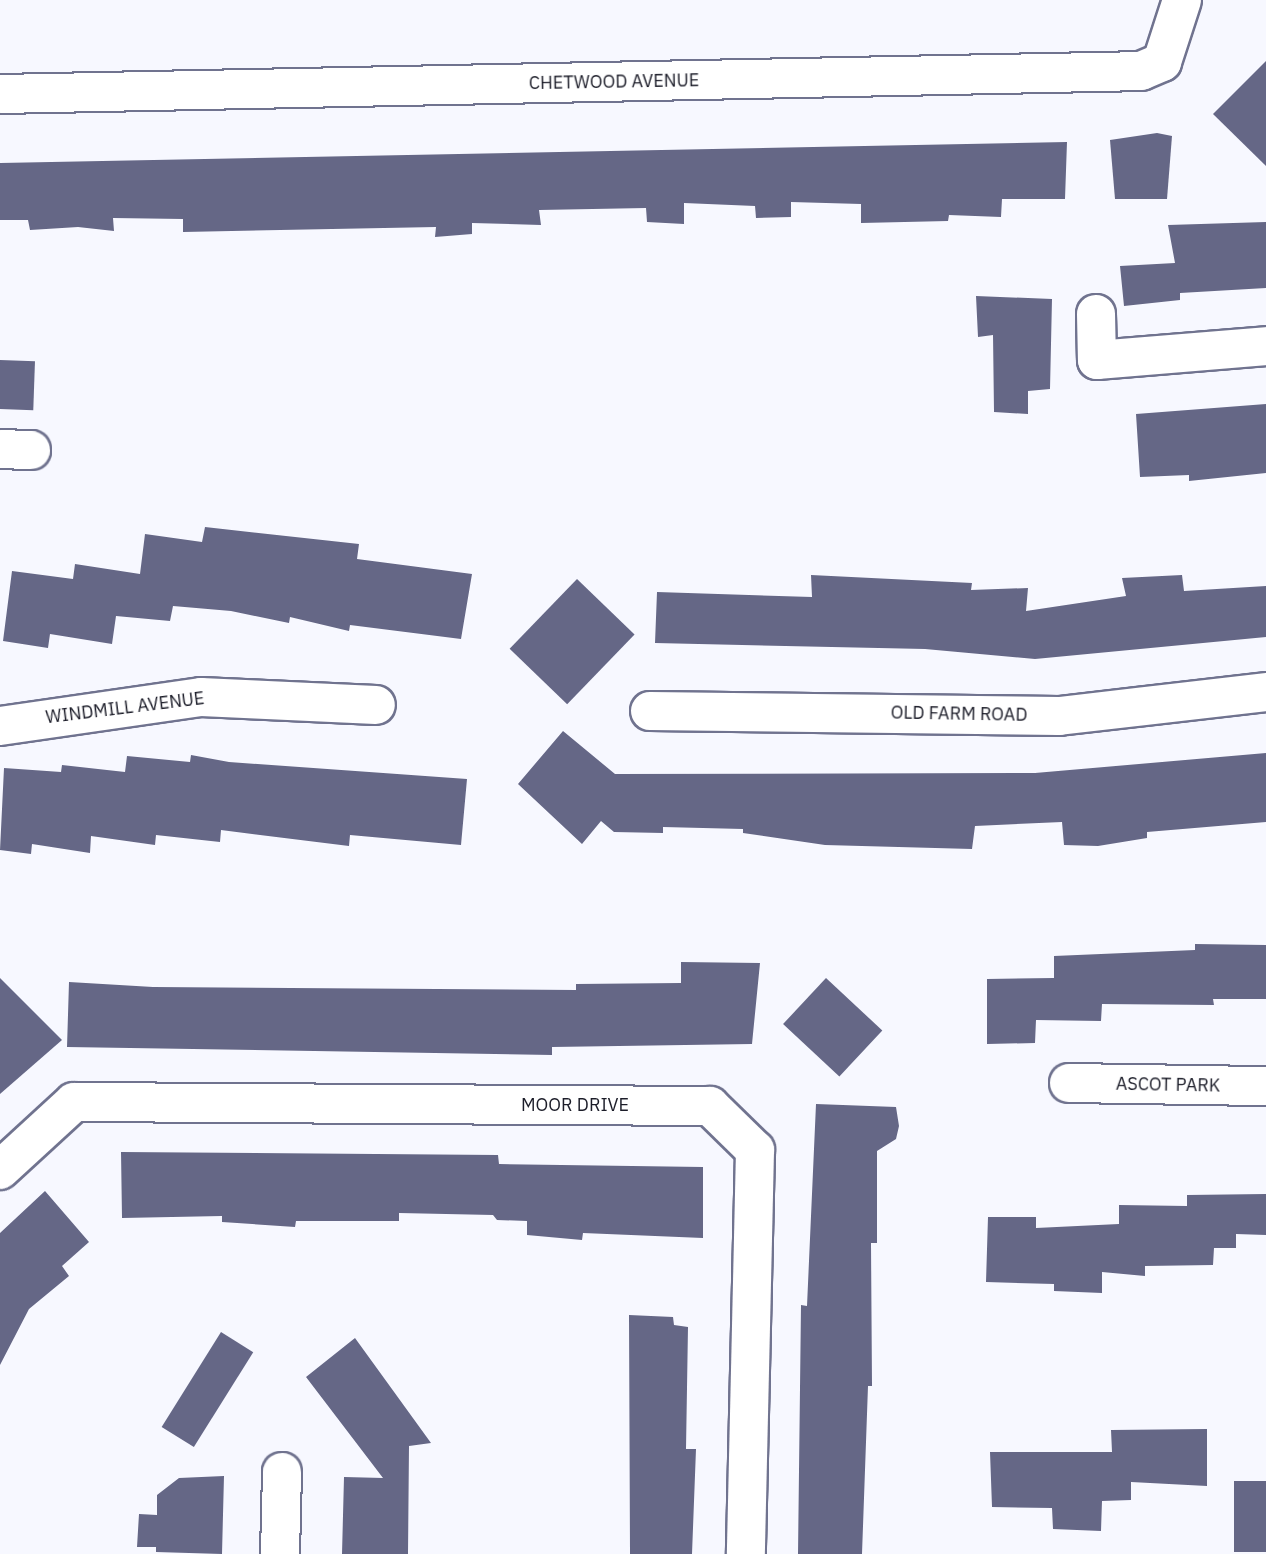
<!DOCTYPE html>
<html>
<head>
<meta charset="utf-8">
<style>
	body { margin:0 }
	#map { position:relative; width:1266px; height:1554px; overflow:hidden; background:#f7f8ff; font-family:"IBM Plex Sans",sans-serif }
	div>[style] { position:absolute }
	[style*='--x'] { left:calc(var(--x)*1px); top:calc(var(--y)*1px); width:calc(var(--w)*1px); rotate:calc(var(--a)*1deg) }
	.building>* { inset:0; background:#656786; transform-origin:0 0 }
	.roads { filter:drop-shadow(2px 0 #70738f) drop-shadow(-2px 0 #70738f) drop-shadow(0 2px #70738f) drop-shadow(0 -2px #70738f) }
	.minor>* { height:38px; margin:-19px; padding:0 19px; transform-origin:19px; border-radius:19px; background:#fff }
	span { translate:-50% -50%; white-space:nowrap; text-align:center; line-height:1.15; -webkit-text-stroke:5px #fff; paint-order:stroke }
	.street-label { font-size:18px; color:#1c1d29 }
</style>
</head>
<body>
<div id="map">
	<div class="building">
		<div style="clip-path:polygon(1266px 61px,1266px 166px,1213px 114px)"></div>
		<div style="clip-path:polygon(1157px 133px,1172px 136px,1167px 199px,1115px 199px,1110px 140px)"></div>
		<div style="clip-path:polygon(1067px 142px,1065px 199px,1002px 199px,1001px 217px,949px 215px,948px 221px,861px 223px,861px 204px,791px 202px,791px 217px,756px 218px,755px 206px,684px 203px,684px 224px,647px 222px,646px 208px,539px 210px,541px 225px,472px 223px,472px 234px,435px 237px,436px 227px,183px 232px,183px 219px,113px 218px,114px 231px,78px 227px,30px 230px,28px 220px,0 220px,0 163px)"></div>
		<div style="clip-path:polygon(1266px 222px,1266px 288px,1180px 293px,1180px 300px,1124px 306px,1120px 266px,1175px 263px,1168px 225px)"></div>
		<div style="clip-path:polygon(976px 296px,1052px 299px,1050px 389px,1028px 391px,1028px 414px,994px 412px,993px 335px,978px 337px)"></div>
		<div style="left:0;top:360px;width:35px;height:49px;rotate:2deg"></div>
		<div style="clip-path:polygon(1266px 404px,1266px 473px,1189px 481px,1189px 475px,1140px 477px,1136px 414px)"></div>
		<div style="clip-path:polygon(205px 527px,359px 544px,357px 559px,472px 574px,461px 639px,350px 625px,349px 631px,290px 617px,289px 623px,231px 611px,173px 606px,170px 621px,116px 616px,112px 644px,50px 634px,48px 648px,3px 641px,12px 571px,73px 579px,75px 564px,140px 574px,145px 534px,202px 542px)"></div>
		<div style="clip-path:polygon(811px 575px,972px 583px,971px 590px,1028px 588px,1026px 611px,1126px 596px,1122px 578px,1182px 575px,1184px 591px,1266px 586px,1266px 637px,1035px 659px,925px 649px,655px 643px,657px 592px,812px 597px)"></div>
		<div style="left:577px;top:579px;width:80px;height:97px;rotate:44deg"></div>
		<div style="clip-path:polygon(563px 731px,615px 774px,1035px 773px,1266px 753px,1266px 822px,1147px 832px,1147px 838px,1098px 846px,1064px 845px,1062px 822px,975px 826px,972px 849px,825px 845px,743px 833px,743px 829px,663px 827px,663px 833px,614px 832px,601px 821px,582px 844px,518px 784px)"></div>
		<div style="clip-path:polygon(191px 755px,229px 762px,467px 779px,461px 845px,350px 835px,349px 846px,221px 830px,220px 842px,156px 835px,155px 845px,91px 836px,90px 853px,32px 844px,31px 854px,0 850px,4px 768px,61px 772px,62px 765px,125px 772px,127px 756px,190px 762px)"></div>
		<div style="clip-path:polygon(1195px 944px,1266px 945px,1266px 999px,1213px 999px,1214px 1005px,1102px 1004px,1101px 1021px,1036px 1020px,1035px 1043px,987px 1044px,987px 979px,1054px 978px,1054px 956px,1195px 950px)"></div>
		<div style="clip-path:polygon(681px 962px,760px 963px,752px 1044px,552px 1047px,552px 1055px,67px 1047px,69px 982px,153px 987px,576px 990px,576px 984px,681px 983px)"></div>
		<div style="clip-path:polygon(0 978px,62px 1040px,0 1094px)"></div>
		<div style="left:826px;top:978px;width:77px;height:63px;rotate:43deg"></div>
		<div style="clip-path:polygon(816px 1104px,896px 1107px,899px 1126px,896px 1139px,877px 1151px,877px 1243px,871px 1243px,872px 1386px,868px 1386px,862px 1554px,798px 1554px,801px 1305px,807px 1306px)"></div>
		<div style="clip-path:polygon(121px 1152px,498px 1155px,499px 1164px,703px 1167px,703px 1238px,583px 1233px,582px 1240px,527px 1235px,527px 1221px,497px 1220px,493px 1215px,399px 1213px,399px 1221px,296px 1221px,295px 1227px,222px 1222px,222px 1216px,122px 1218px)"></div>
		<div style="clip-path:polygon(45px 1191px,89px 1242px,62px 1266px,69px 1276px,29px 1309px,0 1365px,0 1233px)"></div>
		<div style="clip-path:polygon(1266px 1194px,1266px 1235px,1236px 1234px,1236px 1248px,1214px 1248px,1213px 1265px,1145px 1266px,1145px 1276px,1102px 1272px,1102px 1293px,1054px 1291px,1054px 1284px,986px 1282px,988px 1217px,1036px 1217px,1036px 1228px,1119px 1224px,1119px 1205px,1187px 1206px,1187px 1195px)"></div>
		<div style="clip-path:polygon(629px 1315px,673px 1317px,674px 1325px,688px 1327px,686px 1449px,696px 1449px,692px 1554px,630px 1554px)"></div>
		<div style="left:221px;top:1332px;width:38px;height:112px;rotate:32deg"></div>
		<div style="clip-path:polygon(355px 1338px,431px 1443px,409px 1446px,408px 1554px,342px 1554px,344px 1477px,383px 1478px,306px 1377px)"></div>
		<div style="clip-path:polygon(1207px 1429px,1207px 1486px,1131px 1482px,1131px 1500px,1102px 1501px,1101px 1531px,1053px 1529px,1052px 1508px,992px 1507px,990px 1452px,1112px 1452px,1111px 1430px)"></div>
		<div style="clip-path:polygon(224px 1476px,222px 1554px,156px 1552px,156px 1547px,137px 1547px,139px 1514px,157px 1515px,157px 1495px,179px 1478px)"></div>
		<div style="left:1234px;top:1481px;width:32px;height:71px"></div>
	</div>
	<div class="roads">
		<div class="minor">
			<div style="--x:0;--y:94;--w:1141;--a:-1.15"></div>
			<div style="--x:1141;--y:71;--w:23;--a:-23"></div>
			<div style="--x:1162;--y:62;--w:65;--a:-72.1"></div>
			<div style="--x:1096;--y:314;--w:46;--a:88.8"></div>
			<div style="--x:1097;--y:360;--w:170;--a:-4.7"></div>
			<div style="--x:0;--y:449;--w:31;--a:2"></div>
			<div style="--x:650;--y:711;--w:409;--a:0.7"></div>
			<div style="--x:1059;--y:716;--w:208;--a:-6.6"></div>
			<div style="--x:0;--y:726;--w:203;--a:-8.2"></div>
			<div style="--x:201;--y:697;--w:175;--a:2.6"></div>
			<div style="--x:1069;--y:1083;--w:197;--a:0.9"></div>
			<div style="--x:0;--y:1170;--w:100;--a:-42.6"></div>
			<div style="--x:74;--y:1102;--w:636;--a:0.36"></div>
			<div style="--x:710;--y:1106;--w:63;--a:44.4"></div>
			<div style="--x:755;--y:1150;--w:404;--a:91.3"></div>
			<div style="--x:280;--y:1554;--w:82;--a:-88.6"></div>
		</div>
	</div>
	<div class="street-label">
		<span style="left:614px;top:82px;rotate:-1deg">CHETWOOD AVENUE</span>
		<span style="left:125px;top:708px;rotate:-7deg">WINDMILL AVENUE</span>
		<span style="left:959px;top:714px;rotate:1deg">OLD FARM ROAD</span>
		<span style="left:1168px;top:1085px;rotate:1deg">ASCOT PARK</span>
		<span style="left:575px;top:1105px">MOOR DRIVE</span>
	</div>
</div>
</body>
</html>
